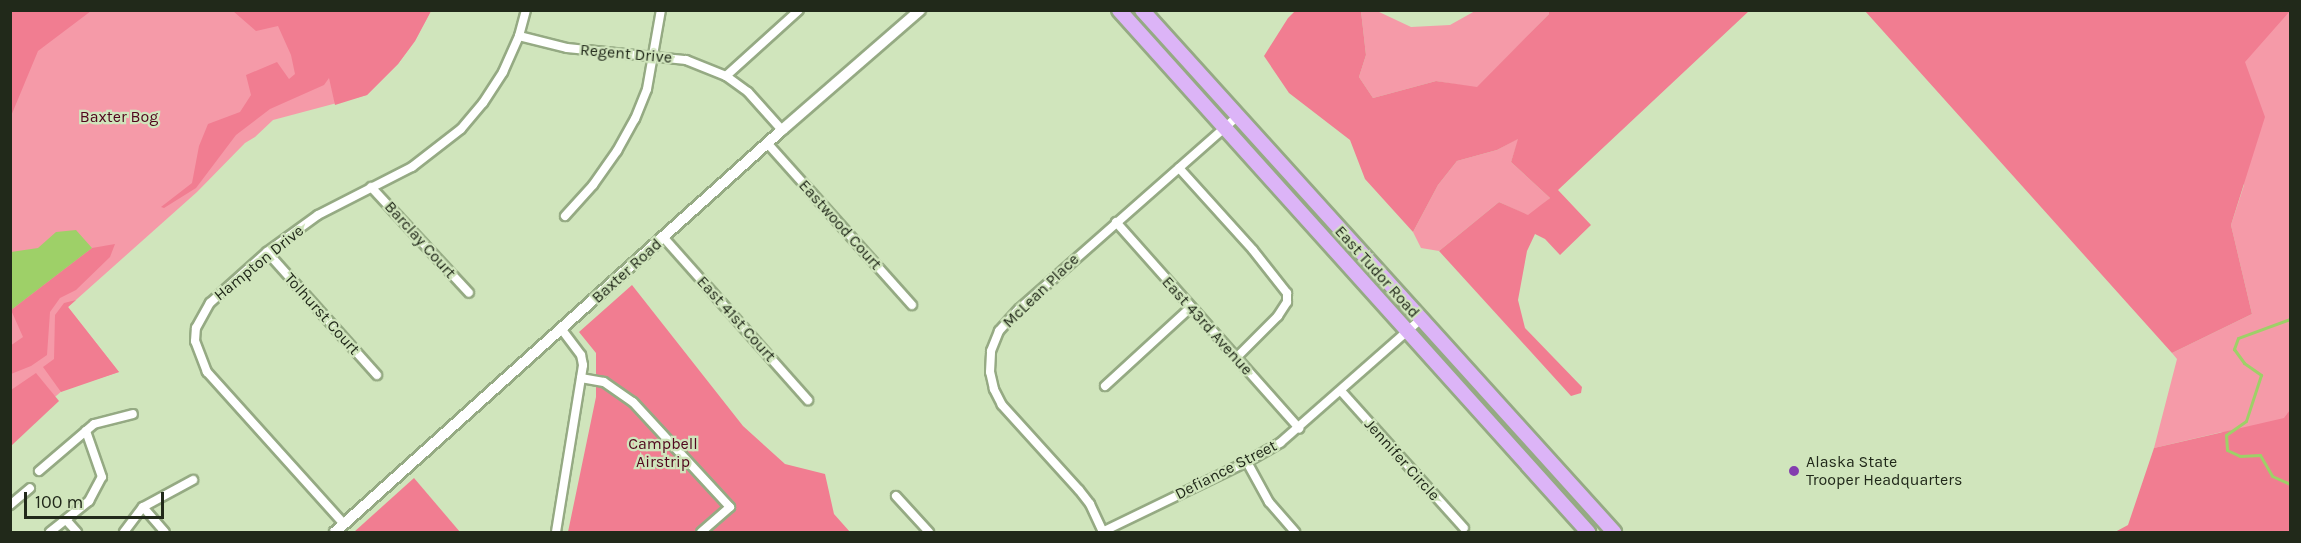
<!DOCTYPE html>
<html>
<head>
<meta charset="utf-8">
<style>
	body { margin:0 }
	#map { position:relative; width:2301px; height:543px; overflow:hidden; background:#d0e5bc; font-family:Karla,sans-serif }
	div>[style] { position:absolute }
	[style*='--x'] { left:calc(var(--x)*1px); top:calc(var(--y)*1px); width:calc(var(--w)*1px); rotate:calc(var(--a)*1deg) }
	.green>* { inset:0; background:#f59aa8 }
	.forest>* { inset:0; background:#f17d91 }
	.water>* { inset:0; background:#9ed068 }
	.stream>* { height:3px; margin:-1.5px; padding:0 1.5px; transform-origin:1.5px; border-radius:1.5px; background:#9ed068 }
	.roads { filter:drop-shadow(2px 0 #95aa83) drop-shadow(-2px 0 #95aa83) drop-shadow(0 2px #95aa83) drop-shadow(0 -2px #95aa83) }
	.minor>* { height:8px; margin:-4px; padding:0 4px; transform-origin:4px; border-radius:4px; background:#fff }
	.tertiary>* { height:10px; margin:-5px; padding:0 5px; transform-origin:5px; border-radius:5px; background:#fff }
	.primary>* { height:14px; margin:-7px; padding:0 7px; transform-origin:7px; border-radius:7px; background:#dcb4f7 }
	.dots>* { width:16px; height:16px; translate:-50% -50%; box-sizing:border-box; border:3px solid #d0e5bc; border-radius:50% }
	span { translate:-50% -50%; white-space:nowrap; text-align:center; line-height:1.15; -webkit-text-stroke:4.5px #d0e5bc; paint-order:stroke }
	.street-label { font-size:16px; color:#21291a }
	.park-label { font-size:16px; color:#50061d }
	.poi-label { font-size:16px; color:#21291a }
	.left { translate:0 -50%; text-align:left }
	.frame { position:absolute; inset:0; border:12px solid #21291a; pointer-events:none }
	.scale { position:absolute; left:24px; top:492px; width:140px; height:27px; box-sizing:border-box; border:3px solid #21291a; border-top:0; padding-left:8px; font-size:18px; line-height:21px; white-space:nowrap; color:#21291a; -webkit-text-stroke:4px #d0e5bc; paint-order:stroke }
</style>
</head>
<body>
<div id="map">
	<div class="green">
		<div style="clip-path:polygon(11px 11px,431px 11px,415px 41px,398px 64px,367px 95px,273px 120px,255px 137px,245px 143px,197px 192px,68px 307px,119px 372px,63px 390px,11px 435px)"></div>
		<div style="clip-path:polygon(1361px 11px,1377px 11px,1411px 27px,1450px 25px,1475px 11px,1549px 11px,1549px 14px,1477px 88px,1436px 81px,1373px 98px,1359px 77px,1366px 55px)"></div>
		<div style="clip-path:polygon(2178px 11px,2290px 11px,2290px 532px,2141px 532px,2222px 432px,2154px 448px,2177px 359px,2172px 353px,2252px 314px,2231px 225px,2244px 185px)"></div>
		<div style="clip-path:polygon(1519px 138px,1511px 162px,1550px 198px,1529px 216px,1499px 202px,1439px 251px,1421px 248px,1413px 232px,1438px 185px,1457px 161px,1497px 150px)"></div>
	</div>
	<div class="forest">
		<div style="clip-path:polygon(11px 10px,91px 11px,38px 51px,11px 116px)"></div>
		<div style="clip-path:polygon(233px 11px,431px 11px,415px 41px,398px 64px,367px 95px,335px 105px,329px 78px,324px 85px,270px 109px,236px 135px,196px 188px,164px 208px,161px 207px,192px 183px,199px 146px,208px 124px,240px 112px,251px 95px,246px 75px,277px 62px,289px 79px,295px 74px,291px 55px,278px 26px,256px 31px)"></div>
		<div style="clip-path:polygon(1295px 11px,1361px 11px,1366px 55px,1359px 77px,1373px 98px,1436px 81px,1477px 87px,1549px 14px,1549px 11px,1749px 11px,1558px 190px,1591px 225px,1560px 255px,1545px 239px,1535px 234px,1527px 251px,1518px 300px,1525px 328px,1582px 387px,1581px 393px,1571px 396px,1439px 251px,1499px 202px,1528px 215px,1550px 198px,1511px 162px,1518px 139px,1497px 150px,1457px 161px,1438px 185px,1413px 232px,1365px 179px,1350px 140px,1289px 93px,1264px 56px,1288px 18px)"></div>
		<div style="clip-path:polygon(1865px 11px,2290px 11px,2245px 62px,2265px 117px,2231px 225px,2252px 314px,2172px 353px)"></div>
		<div style="clip-path:polygon(115px 244px,110px 257px,76px 290px,60px 298px,50px 312px,47px 355px,31px 366px,11px 374px,10px 346px,23px 337px,11px 310px,92px 248px)"></div>
		<div style="clip-path:polygon(632px 285px,743px 426px,785px 464px,825px 474px,834px 514px,850px 532px,568px 532px,596px 397px,596px 353px,579px 332px)"></div>
		<div style="clip-path:polygon(76px 300px,68px 307px,119px 372px,61px 392px,43px 367px,54px 359px,55px 315px,64px 303px)"></div>
		<div style="clip-path:polygon(36px 373px,59px 401px,11px 446px,11px 390px)"></div>
		<div style="clip-path:polygon(2290px 410px,2290px 532px,2115px 532px,2128px 525px,2154px 448px,2284px 418px)"></div>
		<div style="clip-path:polygon(414px 478px,460px 532px,354px 532px)"></div>
	</div>
	<div class="water">
		<div style="clip-path:polygon(76px 230px,92px 248px,11px 310px,11px 252px,38px 248px,56px 232px)"></div>
	</div>
	<div class="stream">
		<div style="--x:2290;--y:319;--w:55;--a:159.9"></div>
		<div style="--x:2238;--y:338;--w:12;--a:110"></div>
		<div style="--x:2234;--y:349;--w:17;--a:54"></div>
		<div style="--x:2244;--y:363;--w:21;--a:35"></div>
		<div style="--x:2261;--y:375;--w:48;--a:108.1"></div>
		<div style="--x:2246;--y:421;--w:24;--a:145"></div>
		<div style="--x:2226;--y:435;--w:15;--a:86"></div>
		<div style="--x:2227;--y:450;--w:14;--a:25"></div>
		<div style="--x:2240;--y:456;--w:20;--a:-3"></div>
		<div style="--x:2260;--y:455;--w:24;--a:60"></div>
		<div style="--x:2272;--y:476;--w:20;--a:24"></div>
	</div>
	<div class="roads">
		<div class="minor">
			<div style="--x:519;--y:36;--w:49;--a:14"></div>
			<div style="--x:567;--y:48;--w:120;--a:5.8"></div>
			<div style="--x:686;--y:60;--w:43;--a:21.8"></div>
			<div style="--x:726;--y:76;--w:27;--a:36"></div>
			<div style="--x:748;--y:92;--w:51;--a:48.2"></div>
			<div style="--x:726;--y:76;--w:98;--a:-42.1"></div>
			<div style="--x:768;--y:144;--w:216;--a:48.2"></div>
			<div style="--x:1179;--y:168;--w:110;--a:47.9"></div>
			<div style="--x:1253;--y:250;--w:55;--a:51.7"></div>
			<div style="--x:1287;--y:293;--w:9;--a:90"></div>
			<div style="--x:1287;--y:302;--w:17;--a:123"></div>
			<div style="--x:1278;--y:316;--w:59;--a:135"></div>
			<div style="--x:371;--y:187;--w:144;--a:47.2"></div>
			<div style="--x:565;--y:216;--w:42;--a:-47.9"></div>
			<div style="--x:593;--y:185;--w:42;--a:-54.8"></div>
			<div style="--x:617;--y:151;--w:37;--a:-61"></div>
			<div style="--x:635;--y:119;--w:32;--a:-68"></div>
			<div style="--x:647;--y:89;--w:80;--a:-80"></div>
			<div style="--x:1116;--y:222;--w:276;--a:48.4"></div>
			<div style="--x:664;--y:238;--w:217;--a:48.4"></div>
			<div style="--x:267;--y:252;--w:165;--a:48.2"></div>
			<div style="--x:581;--y:378;--w:23;--a:10"></div>
			<div style="--x:604;--y:382;--w:35;--a:35"></div>
			<div style="--x:633;--y:402;--w:143;--a:47.3"></div>
			<div style="--x:730;--y:507;--w:38;--a:139"></div>
			<div style="--x:1105;--y:386;--w:115;--a:-42.5"></div>
			<div style="--x:1341;--y:391;--w:184;--a:48.1"></div>
			<div style="--x:1247;--y:462;--w:46;--a:61.2"></div>
			<div style="--x:1269;--y:502;--w:40;--a:49"></div>
			<div style="--x:39;--y:471;--w:72;--a:-40.5"></div>
			<div style="--x:94;--y:424;--w:40;--a:-14.4"></div>
			<div style="--x:896;--y:496;--w:49;--a:47.5"></div>
			<div style="--x:10;--y:505;--w:26;--a:-40"></div>
			<div style="--x:143;--y:507;--w:33;--a:49"></div>
			<div style="--x:67;--y:521;--w:15;--a:48"></div>
			<div style="--x:344;--y:524;--w:205;--a:-132"></div>
			<div style="--x:207;--y:372;--w:33;--a:-111"></div>
			<div style="--x:195;--y:341;--w:13;--a:-86"></div>
			<div style="--x:196;--y:328;--w:29;--a:-61"></div>
			<div style="--x:210;--y:303;--w:76;--a:-41.8"></div>
			<div style="--x:267;--y:252;--w:63;--a:-36"></div>
			<div style="--x:318;--y:215;--w:106;--a:-27.1"></div>
			<div style="--x:412;--y:167;--w:62;--a:-37.8"></div>
			<div style="--x:461;--y:129;--w:34;--a:-50"></div>
			<div style="--x:483;--y:103;--w:37;--a:-57"></div>
			<div style="--x:503;--y:72;--w:39;--a:-66"></div>
			<div style="--x:519;--y:36;--w:27;--a:-75"></div>
			<div style="--x:50;--y:532;--w:50;--a:-38.5"></div>
			<div style="--x:89;--y:501;--w:27;--a:-62"></div>
			<div style="--x:102;--y:477;--w:49;--a:-109.2"></div>
			<div style="--x:124;--y:532;--w:31;--a:-53"></div>
			<div style="--x:143;--y:507;--w:57;--a:-28.4"></div>
			<div style="--x:556;--y:532;--w:169;--a:-80.8"></div>
			<div style="--x:583;--y:365;--w:10;--a:-101"></div>
			<div style="--x:581;--y:355;--w:31;--a:-127"></div>
			<div style="--x:1102;--y:532;--w:161;--a:-25.8"></div>
			<div style="--x:1247;--y:462;--w:39;--a:-30"></div>
			<div style="--x:1281;--y:442;--w:185;--a:-41.3"></div>
			<div style="--x:1103;--y:532;--w:31;--a:-115"></div>
			<div style="--x:1090;--y:504;--w:18;--a:-128"></div>
			<div style="--x:1079;--y:490;--w:115;--a:-132.2"></div>
			<div style="--x:1002;--y:405;--w:18;--a:-117"></div>
			<div style="--x:994;--y:389;--w:17;--a:-103"></div>
			<div style="--x:990;--y:372;--w:21;--a:-87"></div>
			<div style="--x:991;--y:351;--w:22;--a:-68"></div>
			<div style="--x:999;--y:331;--w:30;--a:-48"></div>
			<div style="--x:1019;--y:309;--w:290;--a:-41.4"></div>
		</div>
		<div class="tertiary">
			<div style="--x:335;--y:532;--w:601;--a:-41.97"></div>
			<div style="--x:782;--y:130;--w:183;--a:-41"></div>
		</div>
		<div class="primary">
			<div style="--x:1119;--y:10;--w:702;--a:48.06"></div>
			<div style="--x:1142;--y:10;--w:704;--a:47.88"></div>
		</div>
	</div>
	<div class="dots">
		<div style="left:1794px;top:471px;background:#843daf"></div>
	</div>
	<div class="street-label">
		<span style="left:626px;top:54px;rotate:5deg">Regent Drive</span>
		<span style="left:840px;top:225px;rotate:48deg">Eastwood Court</span>
		<span style="left:420px;top:240px;rotate:48deg">Barclay Court</span>
		<span style="left:259px;top:263px;rotate:-39deg">Hampton Drive</span>
		<span style="left:627px;top:271px;rotate:-42deg">Baxter Road</span>
		<span style="left:1377px;top:272px;rotate:48deg">East Tudor Road</span>
		<span style="left:1041px;top:291px;rotate:-44deg">McLean Place</span>
		<span style="left:322px;top:314px;rotate:48deg">Tolhurst Court</span>
		<span style="left:736px;top:319px;rotate:48deg">East 41st Court</span>
		<span style="left:1207px;top:326px;rotate:48deg">East 43rd Avenue</span>
		<span style="left:1402px;top:460px;rotate:48deg">Jennifer Circle</span>
		<span style="left:1226px;top:470px;rotate:-27deg">Defiance Street</span>
	</div>
	<div class="park-label">
		<span style="left:119px;top:117px">Baxter Bog</span>
		<span style="left:663px;top:453px">Campbell<br>Airstrip</span>
	</div>
	<div class="poi-label">
		<span class="left" style="left:1806px;top:471px">Alaska State<br>Trooper Headquarters</span>
	</div>
	<div class="frame"></div>
	<div class="scale">100 m</div>
</div>
</body>
</html>
